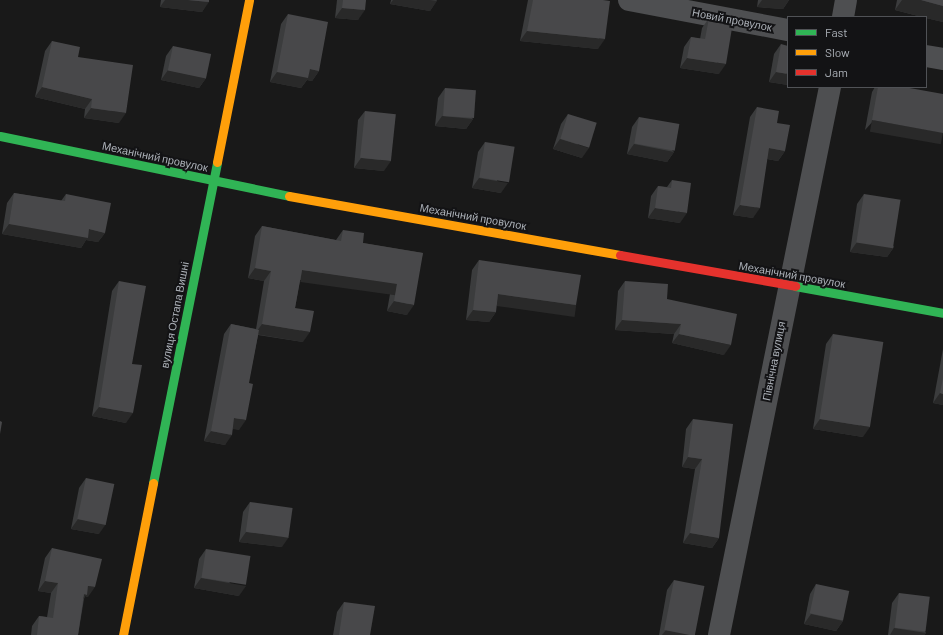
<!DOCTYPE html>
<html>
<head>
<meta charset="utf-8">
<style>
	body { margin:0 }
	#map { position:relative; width:943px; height:635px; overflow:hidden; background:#191919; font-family:Barlow,sans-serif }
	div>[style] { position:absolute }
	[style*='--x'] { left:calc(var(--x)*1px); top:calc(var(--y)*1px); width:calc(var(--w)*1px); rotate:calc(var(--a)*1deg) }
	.street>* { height:22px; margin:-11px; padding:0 11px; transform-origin:11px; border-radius:11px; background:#4e4f51 }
	.fast>* { height:9px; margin:-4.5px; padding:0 4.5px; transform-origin:4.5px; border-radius:4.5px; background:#30b455 }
	.slow>* { height:9px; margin:-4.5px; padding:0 4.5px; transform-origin:4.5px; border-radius:4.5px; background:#ff9f0a }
	.jam>* { height:9px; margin:-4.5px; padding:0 4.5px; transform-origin:4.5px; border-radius:4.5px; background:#e5322d }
	.wall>* { inset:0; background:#3b3c3d }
	.shaded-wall>* { inset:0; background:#292929; transform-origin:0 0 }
	.building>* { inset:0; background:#48484a; transform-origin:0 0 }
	span { translate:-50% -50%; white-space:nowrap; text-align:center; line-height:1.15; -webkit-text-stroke:4px #131315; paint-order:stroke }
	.street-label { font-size:11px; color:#acb1b8 }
	.legend { position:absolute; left:787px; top:16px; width:140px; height:72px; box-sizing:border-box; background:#131315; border:1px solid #505256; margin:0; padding:5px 7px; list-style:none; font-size:12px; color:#acb1b8 }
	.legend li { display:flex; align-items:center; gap:8px; height:20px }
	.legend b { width:20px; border:1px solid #505256 }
</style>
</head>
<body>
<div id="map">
	<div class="street">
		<div style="--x:629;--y:0;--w:162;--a:10.7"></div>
		<div style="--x:843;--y:17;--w:17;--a:-80"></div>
		<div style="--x:926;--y:56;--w:17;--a:10"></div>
		<div style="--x:719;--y:635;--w:559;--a:-78.55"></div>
	</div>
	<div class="fast">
		<div style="--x:0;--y:136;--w:295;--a:11.7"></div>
		<div style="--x:795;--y:286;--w:150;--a:10.3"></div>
		<div style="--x:153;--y:483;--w:327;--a:-78.7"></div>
	</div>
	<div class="slow">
		<div style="--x:217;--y:162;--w:165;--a:-78.8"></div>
		<div style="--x:289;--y:196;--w:336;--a:10.1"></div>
		<div style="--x:123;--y:635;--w:155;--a:-78.8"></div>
	</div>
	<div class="jam">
		<div style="--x:620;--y:255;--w:178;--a:10"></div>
	</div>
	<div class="wall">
		<div style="clip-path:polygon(161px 0,209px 0,202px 12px,160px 7px)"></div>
		<div style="clip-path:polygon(337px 0,366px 0,358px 20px,335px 18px)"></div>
		<div style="clip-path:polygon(391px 0,437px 0,430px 11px,390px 4px)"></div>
		<div style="clip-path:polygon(528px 0,603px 0,598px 49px,520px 41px)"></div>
		<div style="clip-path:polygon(758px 0,789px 0,783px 9px,757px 7px)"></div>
		<div style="clip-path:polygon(897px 0,943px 0,943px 22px,926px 18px,926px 17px,922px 17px,895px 10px)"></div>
		<div style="clip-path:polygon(288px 14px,319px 71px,312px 81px,307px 80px,301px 88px,270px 82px,281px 24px)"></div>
		<div style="clip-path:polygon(709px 18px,719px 74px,680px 68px,684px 47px,691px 37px,700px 39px,702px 28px)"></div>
		<div style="clip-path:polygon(52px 41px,78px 57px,119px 123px,84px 118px,85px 109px,35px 97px,45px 51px)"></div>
		<div style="clip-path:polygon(781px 44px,788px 85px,769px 82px,774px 54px)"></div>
		<div style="clip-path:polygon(173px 46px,206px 78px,199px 88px,161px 80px,166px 56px)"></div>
		<div style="clip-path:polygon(875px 87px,904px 87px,865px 130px,872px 92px)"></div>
		<div style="clip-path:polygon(445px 88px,473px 119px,466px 129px,435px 126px,438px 98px)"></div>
		<div style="clip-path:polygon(757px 107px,777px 123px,785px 151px,778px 161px,767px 159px,753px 218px,733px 215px,750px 117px)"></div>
		<div style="clip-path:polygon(365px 111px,384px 171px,354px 168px,358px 120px)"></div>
		<div style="clip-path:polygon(568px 114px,582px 158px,553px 149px,561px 124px)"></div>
		<div style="clip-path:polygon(639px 117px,674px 152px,667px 162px,627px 154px,632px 127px)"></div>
		<div style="clip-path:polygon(485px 142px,501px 193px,472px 188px,478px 152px)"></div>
		<div style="clip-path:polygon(672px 180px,680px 223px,648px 218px,651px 196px,658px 186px,667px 187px)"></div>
		<div style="clip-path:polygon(14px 193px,61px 201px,66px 194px,105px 233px,98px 242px,86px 240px,81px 248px,2px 234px,7px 203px)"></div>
		<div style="clip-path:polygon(864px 194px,894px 247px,887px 257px,850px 252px,857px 204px)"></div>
		<div style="clip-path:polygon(262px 226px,336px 240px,343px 230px,363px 243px,423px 253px,407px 315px,387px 311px,390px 294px,300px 280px,295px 308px,303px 342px,258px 335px,239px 430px,233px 428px,225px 445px,204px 441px,224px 334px,231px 324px,256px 329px,264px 281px,248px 278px,255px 236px)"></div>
		<div style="clip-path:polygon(479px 260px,576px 305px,569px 315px,496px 305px,496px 312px,489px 322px,466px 320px,472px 270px)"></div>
		<div style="clip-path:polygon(119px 281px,132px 364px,126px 423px,92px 416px,112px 291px)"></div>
		<div style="clip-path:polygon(625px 281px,724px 355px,672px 343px,674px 334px,615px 330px,618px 291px)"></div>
		<div style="clip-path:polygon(833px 334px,863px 437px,813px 429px,826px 344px)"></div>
		<div style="clip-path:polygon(943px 349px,943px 405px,933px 403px)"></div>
		<div style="clip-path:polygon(693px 419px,719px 538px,712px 548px,683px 543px,695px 469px,682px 467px,686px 429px)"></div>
		<div style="clip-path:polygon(86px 478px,99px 534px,71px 529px,79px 488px)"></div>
		<div style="clip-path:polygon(250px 502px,282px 547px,239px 542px,243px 512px)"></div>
		<div style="clip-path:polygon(52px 548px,88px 597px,85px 596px,84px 599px,78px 635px,31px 635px,32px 626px,39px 616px,47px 617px,51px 593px,38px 591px,45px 558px)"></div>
		<div style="clip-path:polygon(206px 549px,239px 596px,194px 588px,199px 559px)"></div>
		<div style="clip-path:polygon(674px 580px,695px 635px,659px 635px,667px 590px)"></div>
		<div style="clip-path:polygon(816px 584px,843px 621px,836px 631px,804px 624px,810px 594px)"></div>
		<div style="clip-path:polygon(899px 593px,926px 633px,924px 635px,888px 635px,892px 603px)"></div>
		<div style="clip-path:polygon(344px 602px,370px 635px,333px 635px,337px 612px)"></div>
	</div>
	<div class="shaded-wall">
		<div style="clip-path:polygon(165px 0,188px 0,209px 2px,202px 12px,160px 7px)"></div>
		<div style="clip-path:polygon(393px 0,430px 0,437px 1px,430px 11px,390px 4px)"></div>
		<div style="clip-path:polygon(762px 0,789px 0,783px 9px,757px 7px)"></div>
		<div style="clip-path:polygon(902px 0,921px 0,943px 6px,943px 22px,926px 18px,926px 17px,922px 17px,895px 10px)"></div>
		<div style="clip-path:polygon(342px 8px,365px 10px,358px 20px,335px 18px)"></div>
		<div style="clip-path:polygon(527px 31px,605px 39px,598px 49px,520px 41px)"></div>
		<div style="clip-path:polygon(687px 58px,726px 64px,719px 74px,680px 68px)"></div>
		<div style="clip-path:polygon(310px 69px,319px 71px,312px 81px,307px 80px,301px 88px,270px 82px,277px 72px)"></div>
		<div style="clip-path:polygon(168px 70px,206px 78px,199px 88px,161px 80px)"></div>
		<div style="clip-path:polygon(776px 72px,788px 74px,788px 85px,769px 82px)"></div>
		<div style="clip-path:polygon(42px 87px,92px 99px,85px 109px,35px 97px)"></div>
		<div style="clip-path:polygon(91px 108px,126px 113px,119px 123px,84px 118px)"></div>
		<div style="clip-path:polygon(442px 116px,473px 119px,466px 129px,435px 126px)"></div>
		<div style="left:872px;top:120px;width:72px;height:12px;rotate:10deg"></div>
		<div style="clip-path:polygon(560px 139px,589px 148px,582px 158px,553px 149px)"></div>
		<div style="clip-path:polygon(634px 144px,674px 152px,667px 162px,627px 154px)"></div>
		<div style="clip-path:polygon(769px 148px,785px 151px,778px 161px,762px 158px)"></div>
		<div style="clip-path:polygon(361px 158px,391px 161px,384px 171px,354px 168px)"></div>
		<div style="clip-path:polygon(479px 178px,508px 183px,501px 193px,472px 188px)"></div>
		<div style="clip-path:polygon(740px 205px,760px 208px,753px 218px,733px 215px)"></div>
		<div style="clip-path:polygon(655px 208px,687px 213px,680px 223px,648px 218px)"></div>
		<div style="clip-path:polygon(9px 224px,89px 229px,105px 233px,98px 242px,86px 240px,81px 248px,2px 234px)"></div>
		<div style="clip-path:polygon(857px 242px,894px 247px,887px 257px,850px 252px)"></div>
		<div style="clip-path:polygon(255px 268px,271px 271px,264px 281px,248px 278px)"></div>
		<div style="left:302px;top:270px;width:96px;height:12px;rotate:8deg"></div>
		<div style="left:498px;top:294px;width:79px;height:12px;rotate:8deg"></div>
		<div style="clip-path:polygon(394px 301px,414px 305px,407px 315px,387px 311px)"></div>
		<div style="clip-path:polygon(473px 310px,496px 312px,489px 322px,466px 320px)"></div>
		<div style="clip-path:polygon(622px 320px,681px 324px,674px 334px,615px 330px)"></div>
		<div style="clip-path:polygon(262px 324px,310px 332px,303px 342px,255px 334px)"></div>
		<div style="clip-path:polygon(679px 334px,731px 345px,724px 355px,672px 343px)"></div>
		<div style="clip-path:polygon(940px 393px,943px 394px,943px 405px,933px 403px)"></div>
		<div style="clip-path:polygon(99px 407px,133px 413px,126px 423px,92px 416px)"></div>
		<div style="clip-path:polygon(234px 418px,246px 420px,239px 430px,227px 428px)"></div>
		<div style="clip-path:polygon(820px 419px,870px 427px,863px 437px,813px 429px)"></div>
		<div style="clip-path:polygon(211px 431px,232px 435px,225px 445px,204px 441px)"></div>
		<div style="clip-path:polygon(688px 457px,702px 459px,695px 469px,682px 467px)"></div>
		<div style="clip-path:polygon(78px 519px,106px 524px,99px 534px,71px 529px)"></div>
		<div style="clip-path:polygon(246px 532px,289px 537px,282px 547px,239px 542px)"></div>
		<div style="clip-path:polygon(690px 533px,719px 538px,712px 548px,683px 543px)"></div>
		<div style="clip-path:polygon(201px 578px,246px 586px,239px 596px,194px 588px)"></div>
		<div style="clip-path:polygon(45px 581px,58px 583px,51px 593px,38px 591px)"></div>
		<div style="clip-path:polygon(88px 586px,95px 587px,88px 597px,85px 596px,80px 605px)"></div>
		<div style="clip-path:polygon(811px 614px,843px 621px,836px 631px,804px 624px)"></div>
		<div style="clip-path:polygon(894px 628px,926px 633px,924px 635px,890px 635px)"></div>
		<div style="clip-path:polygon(666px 630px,695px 635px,662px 635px)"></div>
	</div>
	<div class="building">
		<div style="clip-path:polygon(188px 0,209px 0,209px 2px)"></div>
		<div style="clip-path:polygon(343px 0,366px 0,365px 10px,342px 8px)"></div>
		<div style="clip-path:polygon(533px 0,603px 0,610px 1px,605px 39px,527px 31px)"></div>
		<div style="clip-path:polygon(921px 0,943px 0,943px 6px)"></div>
		<div style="clip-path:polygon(288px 14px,328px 22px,319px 71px,310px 69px,308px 78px,277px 72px)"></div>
		<div style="clip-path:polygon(709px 18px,733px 22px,726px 64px,687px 58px,691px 37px,705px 39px)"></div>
		<div style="clip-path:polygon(52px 41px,80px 47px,78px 57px,133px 65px,126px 113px,91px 108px,92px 99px,42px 87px)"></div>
		<div style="clip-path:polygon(781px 44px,788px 46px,788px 74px,776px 72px)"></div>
		<div style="left:173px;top:46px;width:39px;height:25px;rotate:12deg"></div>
		<div style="clip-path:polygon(878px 87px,904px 87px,943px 94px,943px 133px,872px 120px)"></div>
		<div style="left:445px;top:88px;width:31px;height:28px;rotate:4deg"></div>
		<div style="clip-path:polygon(757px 107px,779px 111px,777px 123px,790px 125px,785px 151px,769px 148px,760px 208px,740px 205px)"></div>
		<div style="left:365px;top:111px;width:31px;height:47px;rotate:6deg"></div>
		<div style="left:568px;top:114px;width:30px;height:26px;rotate:17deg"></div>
		<div style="left:639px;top:117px;width:41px;height:27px;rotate:10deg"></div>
		<div style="left:485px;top:142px;width:30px;height:36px;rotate:9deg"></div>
		<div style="clip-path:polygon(672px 180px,691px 183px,687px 213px,655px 208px,658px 186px,671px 188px)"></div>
		<div style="clip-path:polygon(14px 193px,65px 201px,66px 194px,111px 203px,105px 233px,89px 229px,88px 238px,9px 224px)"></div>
		<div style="left:864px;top:194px;width:37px;height:49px;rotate:9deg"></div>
		<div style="clip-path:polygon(262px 226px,341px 241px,343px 230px,364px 233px,363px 243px,423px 253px,414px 305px,394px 301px,397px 284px,302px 270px,295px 308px,314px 311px,310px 332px,262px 324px,271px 271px,255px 268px)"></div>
		<div style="clip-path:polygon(479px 260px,581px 275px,576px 305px,498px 294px,496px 312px,473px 310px)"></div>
		<div style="clip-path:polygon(119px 281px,146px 286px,132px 364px,142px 365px,133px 413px,99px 407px)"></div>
		<div style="clip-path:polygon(625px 281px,668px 284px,667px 299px,737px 314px,731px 345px,679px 334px,681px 324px,622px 320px)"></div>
		<div style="clip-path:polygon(231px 324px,259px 330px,249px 383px,253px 384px,246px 420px,234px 418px,232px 435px,211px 431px)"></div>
		<div style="left:833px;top:334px;width:51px;height:86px;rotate:9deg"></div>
		<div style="clip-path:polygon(943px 378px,943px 394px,940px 393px)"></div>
		<div style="clip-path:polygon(693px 419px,733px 424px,719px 538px,690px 533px,702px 459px,688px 457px)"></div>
		<div style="clip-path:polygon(0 421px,2px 422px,0 434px)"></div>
		<div style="left:86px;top:478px;width:29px;height:42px;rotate:12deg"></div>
		<div style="left:250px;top:502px;width:43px;height:30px;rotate:8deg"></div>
		<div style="clip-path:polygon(52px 548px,102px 559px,95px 587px,88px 586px,87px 595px,84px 594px,78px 635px,37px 635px,39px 616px,53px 618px,58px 583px,45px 581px)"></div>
		<div style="left:206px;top:549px;width:45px;height:29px;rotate:9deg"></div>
		<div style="left:674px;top:580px;width:31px;height:51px;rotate:11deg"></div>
		<div style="left:816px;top:584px;width:34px;height:30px;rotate:12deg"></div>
		<div style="left:899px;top:593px;width:31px;height:35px;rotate:7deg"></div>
		<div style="clip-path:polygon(344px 602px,375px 606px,370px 635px,339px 635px)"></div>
	</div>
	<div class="street-label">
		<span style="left:732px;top:20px;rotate:11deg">Новий провулок</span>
		<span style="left:155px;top:157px;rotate:12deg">Механічний провулок</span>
		<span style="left:473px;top:217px;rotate:10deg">Механічний провулок</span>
		<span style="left:792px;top:275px;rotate:10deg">Механічний провулок</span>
		<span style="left:175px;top:315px;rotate:-79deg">вулиця Остапа Вишні</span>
		<span style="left:774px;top:361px;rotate:-79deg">Північна вулиця</span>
	</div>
	<ul class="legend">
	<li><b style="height:5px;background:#30b455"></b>Fast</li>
	<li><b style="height:5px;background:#ff9f0a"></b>Slow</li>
	<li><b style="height:5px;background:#e5322d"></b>Jam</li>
	</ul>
</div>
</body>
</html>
